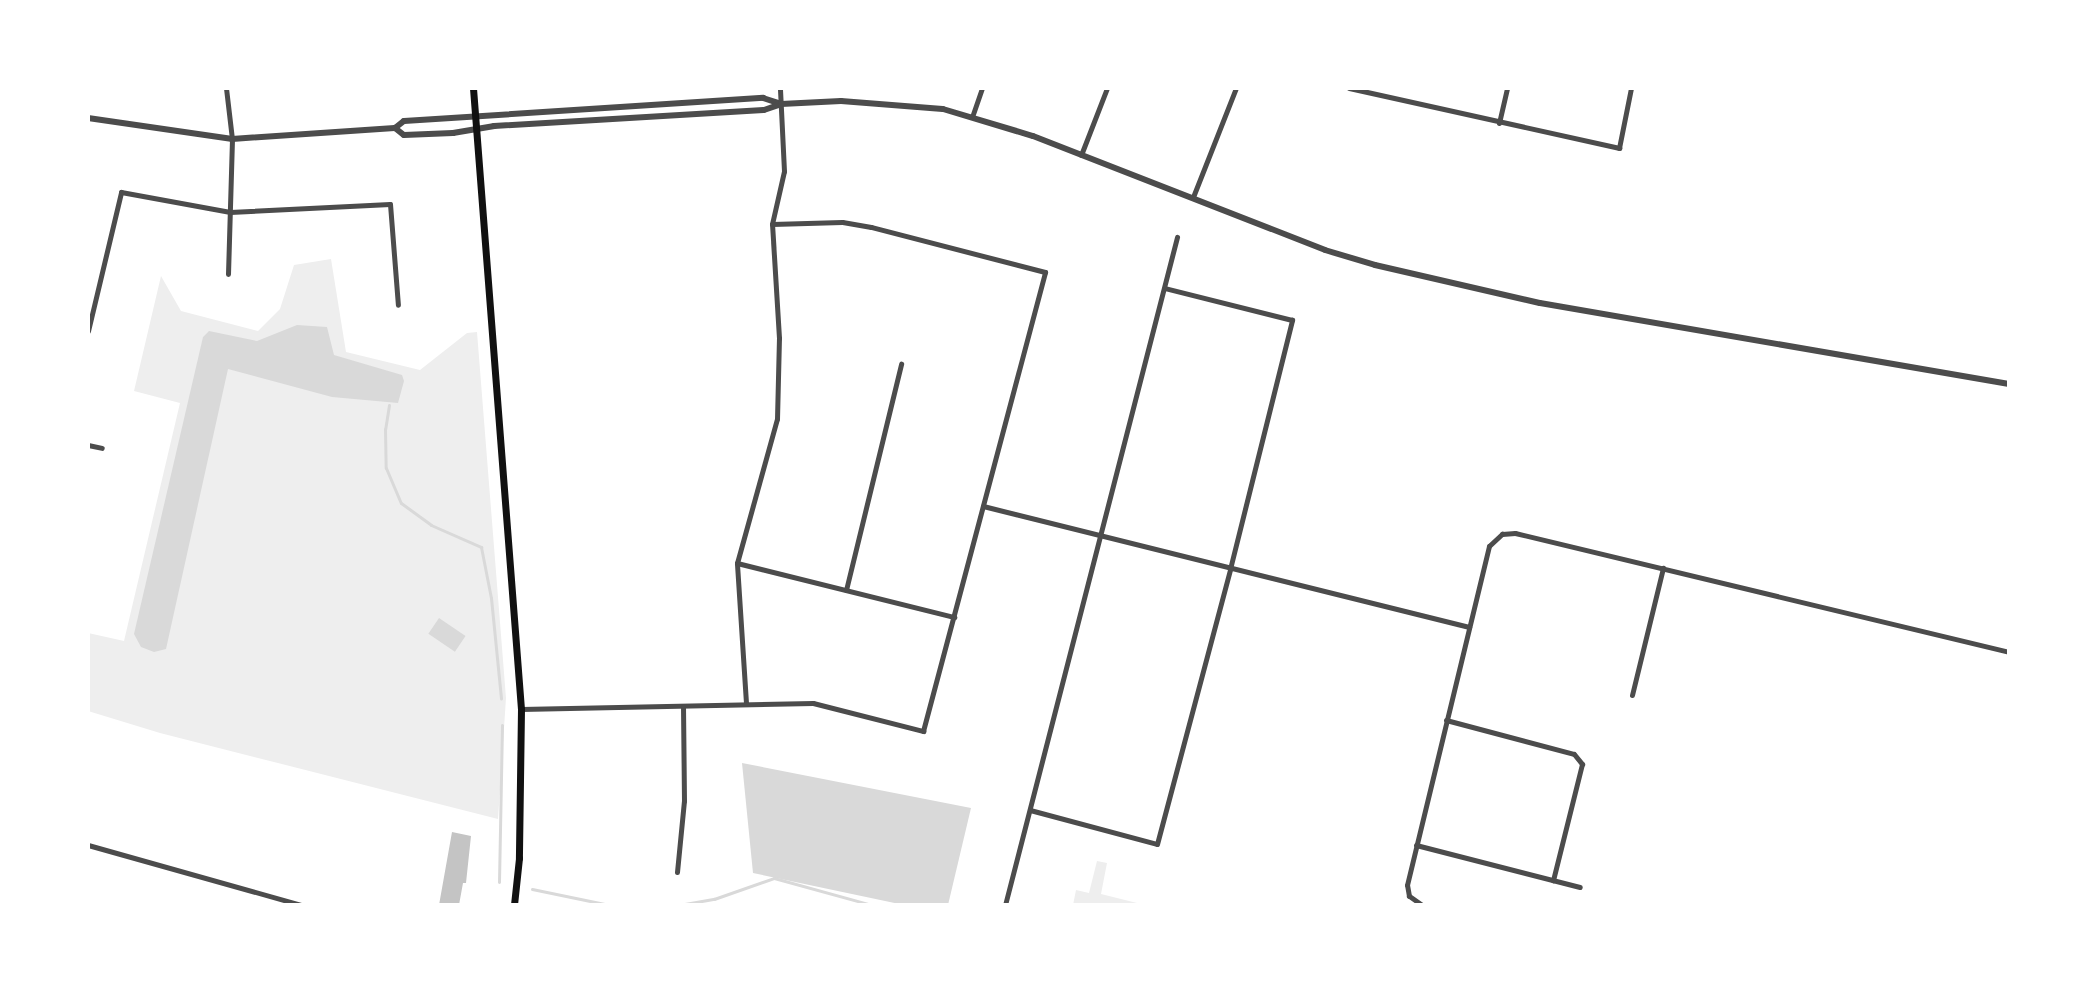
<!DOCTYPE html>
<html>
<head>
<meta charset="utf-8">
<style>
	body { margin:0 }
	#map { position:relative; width:2097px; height:993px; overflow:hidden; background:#fff; font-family:"Asap Condensed",sans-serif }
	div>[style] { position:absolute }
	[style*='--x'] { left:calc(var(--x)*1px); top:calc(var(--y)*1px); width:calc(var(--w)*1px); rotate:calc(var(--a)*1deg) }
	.green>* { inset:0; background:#eee }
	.water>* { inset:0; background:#d9d9d9; transform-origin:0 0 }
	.stream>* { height:3px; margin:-1.5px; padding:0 1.5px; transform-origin:1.5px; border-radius:1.5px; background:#d9d9d9 }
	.building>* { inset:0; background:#c4c4c4 }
	.minor>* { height:5px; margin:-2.5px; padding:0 2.5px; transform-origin:2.5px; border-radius:2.5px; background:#4c4c4c }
	.tertiary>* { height:6px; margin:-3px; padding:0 3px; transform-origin:3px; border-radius:3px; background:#4c4c4c }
	.secondary>* { height:7px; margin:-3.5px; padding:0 3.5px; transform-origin:3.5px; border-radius:3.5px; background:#111 }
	span { translate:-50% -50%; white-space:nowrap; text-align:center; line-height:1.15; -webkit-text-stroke:7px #fff; paint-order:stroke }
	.frame { position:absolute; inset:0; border:90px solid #fff; pointer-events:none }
</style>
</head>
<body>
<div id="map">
	<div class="green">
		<div style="clip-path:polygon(331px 259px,346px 352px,420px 370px,467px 333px,477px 332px,506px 698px,498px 819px,160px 733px,88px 711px,88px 633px,124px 641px,180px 403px,134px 391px,161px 276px,181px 311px,258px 331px,280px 309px,294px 265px)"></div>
		<div style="clip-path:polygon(1097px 861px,1107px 863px,1101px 894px,1145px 905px,1073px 905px,1076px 890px,1089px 893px)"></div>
	</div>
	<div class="water">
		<div style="clip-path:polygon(297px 325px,327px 327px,334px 355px,402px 375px,404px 381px,398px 403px,332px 397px,228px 369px,166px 649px,154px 652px,141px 647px,134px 634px,203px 337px,209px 331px,257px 341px)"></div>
		<div style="left:439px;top:618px;width:32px;height:19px;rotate:34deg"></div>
		<div style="clip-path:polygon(742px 763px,971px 808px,948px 905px,904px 905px,753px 873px)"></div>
	</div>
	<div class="stream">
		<div style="--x:389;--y:405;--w:24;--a:99"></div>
		<div style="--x:385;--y:429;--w:39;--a:89"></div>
		<div style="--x:386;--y:468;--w:38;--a:67"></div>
		<div style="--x:401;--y:503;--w:37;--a:36"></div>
		<div style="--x:431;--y:525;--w:55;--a:23.7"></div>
		<div style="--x:481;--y:547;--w:52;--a:78.9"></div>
		<div style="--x:491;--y:598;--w:101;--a:84.3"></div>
		<div style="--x:499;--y:882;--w:157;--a:-88.9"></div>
		<div style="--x:532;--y:889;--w:79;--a:11.7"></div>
		<div style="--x:679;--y:905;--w:36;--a:-10"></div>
		<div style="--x:714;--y:899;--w:64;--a:-19.3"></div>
		<div style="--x:774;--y:878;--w:102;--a:15.4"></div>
	</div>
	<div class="building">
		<div style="clip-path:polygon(452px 832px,471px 836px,466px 883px,463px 883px,459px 905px,439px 905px)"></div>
	</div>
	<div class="minor">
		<div style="--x:226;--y:88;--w:51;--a:83.3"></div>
		<div style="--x:232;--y:139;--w:135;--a:91.7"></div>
		<div style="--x:1349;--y:88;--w:277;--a:12.5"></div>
		<div style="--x:1619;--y:148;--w:61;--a:-78.7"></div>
		<div style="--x:972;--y:117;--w:31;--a:-71"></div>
		<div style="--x:1499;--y:123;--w:36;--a:-77"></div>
		<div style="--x:1081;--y:155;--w:72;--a:-68.8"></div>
		<div style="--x:1193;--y:197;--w:117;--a:-68.5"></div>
		<div style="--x:88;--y:331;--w:143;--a:-76.6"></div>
		<div style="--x:121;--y:192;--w:111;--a:10.4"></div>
		<div style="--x:230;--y:212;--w:160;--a:-2.9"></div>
		<div style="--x:390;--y:204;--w:101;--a:85.5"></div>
		<div style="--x:88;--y:445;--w:14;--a:12"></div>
		<div style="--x:983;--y:506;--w:501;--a:13.98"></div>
		<div style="--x:737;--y:563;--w:224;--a:14"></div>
		<div style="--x:846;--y:590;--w:233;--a:-76.3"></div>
		<div style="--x:1632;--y:695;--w:131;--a:-76.3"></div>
		<div style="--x:746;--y:703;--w:140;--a:-93.7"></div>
		<div style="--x:737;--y:563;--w:149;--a:-74.5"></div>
		<div style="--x:777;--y:419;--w:81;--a:-88.6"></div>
		<div style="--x:779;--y:338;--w:114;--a:-93.5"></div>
		<div style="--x:772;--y:224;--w:54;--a:-77.2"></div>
		<div style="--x:784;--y:171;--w:83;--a:-92.8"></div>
		<div style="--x:521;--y:709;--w:292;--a:-1.2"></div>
		<div style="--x:813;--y:703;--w:114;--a:14.3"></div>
		<div style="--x:923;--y:731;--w:475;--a:-75.1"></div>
		<div style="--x:1045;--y:272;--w:180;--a:-165.5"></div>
		<div style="--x:871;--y:227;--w:29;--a:-170"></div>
		<div style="--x:842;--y:222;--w:70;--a:178.4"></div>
		<div style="--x:1446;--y:720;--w:132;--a:14.9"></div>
		<div style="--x:1574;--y:754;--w:13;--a:51"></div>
		<div style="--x:1582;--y:764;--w:120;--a:104"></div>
		<div style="--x:1030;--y:810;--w:131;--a:15"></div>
		<div style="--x:1157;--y:844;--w:285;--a:-75.1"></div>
		<div style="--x:1230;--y:569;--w:257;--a:-76"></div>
		<div style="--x:1292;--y:320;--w:131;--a:-165.9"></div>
		<div style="--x:88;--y:845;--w:221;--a:15.7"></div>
		<div style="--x:1416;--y:845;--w:169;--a:14.4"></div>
		<div style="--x:677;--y:872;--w:71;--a:-84.4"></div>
		<div style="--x:684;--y:801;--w:94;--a:-90.6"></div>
		<div style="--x:1005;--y:905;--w:690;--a:-75.56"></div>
		<div style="--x:1422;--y:905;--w:16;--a:-145"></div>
		<div style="--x:1409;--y:896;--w:11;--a:-100"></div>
		<div style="--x:1407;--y:885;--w:349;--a:-76.4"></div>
		<div style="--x:1489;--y:546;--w:18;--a:-43"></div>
		<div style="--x:1502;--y:534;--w:13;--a:-4"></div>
		<div style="--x:1515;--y:533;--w:508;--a:13.54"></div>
	</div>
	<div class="tertiary">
		<div style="--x:88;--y:118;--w:146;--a:8.3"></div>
		<div style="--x:232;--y:139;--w:163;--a:-3.9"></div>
		<div style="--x:395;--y:128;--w:11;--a:-38"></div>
		<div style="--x:404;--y:121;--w:360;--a:-3.7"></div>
		<div style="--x:763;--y:98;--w:19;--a:18"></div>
		<div style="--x:395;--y:128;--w:11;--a:38"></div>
		<div style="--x:404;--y:135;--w:49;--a:-2.3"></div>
		<div style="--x:453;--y:133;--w:42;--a:-9.7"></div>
		<div style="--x:494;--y:126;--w:270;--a:-3.4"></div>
		<div style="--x:764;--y:110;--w:18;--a:-19"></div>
		<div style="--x:781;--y:104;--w:60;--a:-2.9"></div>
		<div style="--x:841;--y:101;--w:102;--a:4.5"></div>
		<div style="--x:943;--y:109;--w:94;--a:16.7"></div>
		<div style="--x:1033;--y:136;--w:313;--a:21.3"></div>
		<div style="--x:1325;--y:250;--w:52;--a:16.7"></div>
		<div style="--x:1375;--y:265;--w:169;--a:13"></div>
		<div style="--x:1540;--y:303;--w:476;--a:9.8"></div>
	</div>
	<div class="secondary">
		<div style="--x:473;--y:88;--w:623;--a:85.58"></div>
		<div style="--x:521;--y:709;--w:149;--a:90.8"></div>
		<div style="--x:519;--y:858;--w:47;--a:96.1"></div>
	</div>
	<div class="frame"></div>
</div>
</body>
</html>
